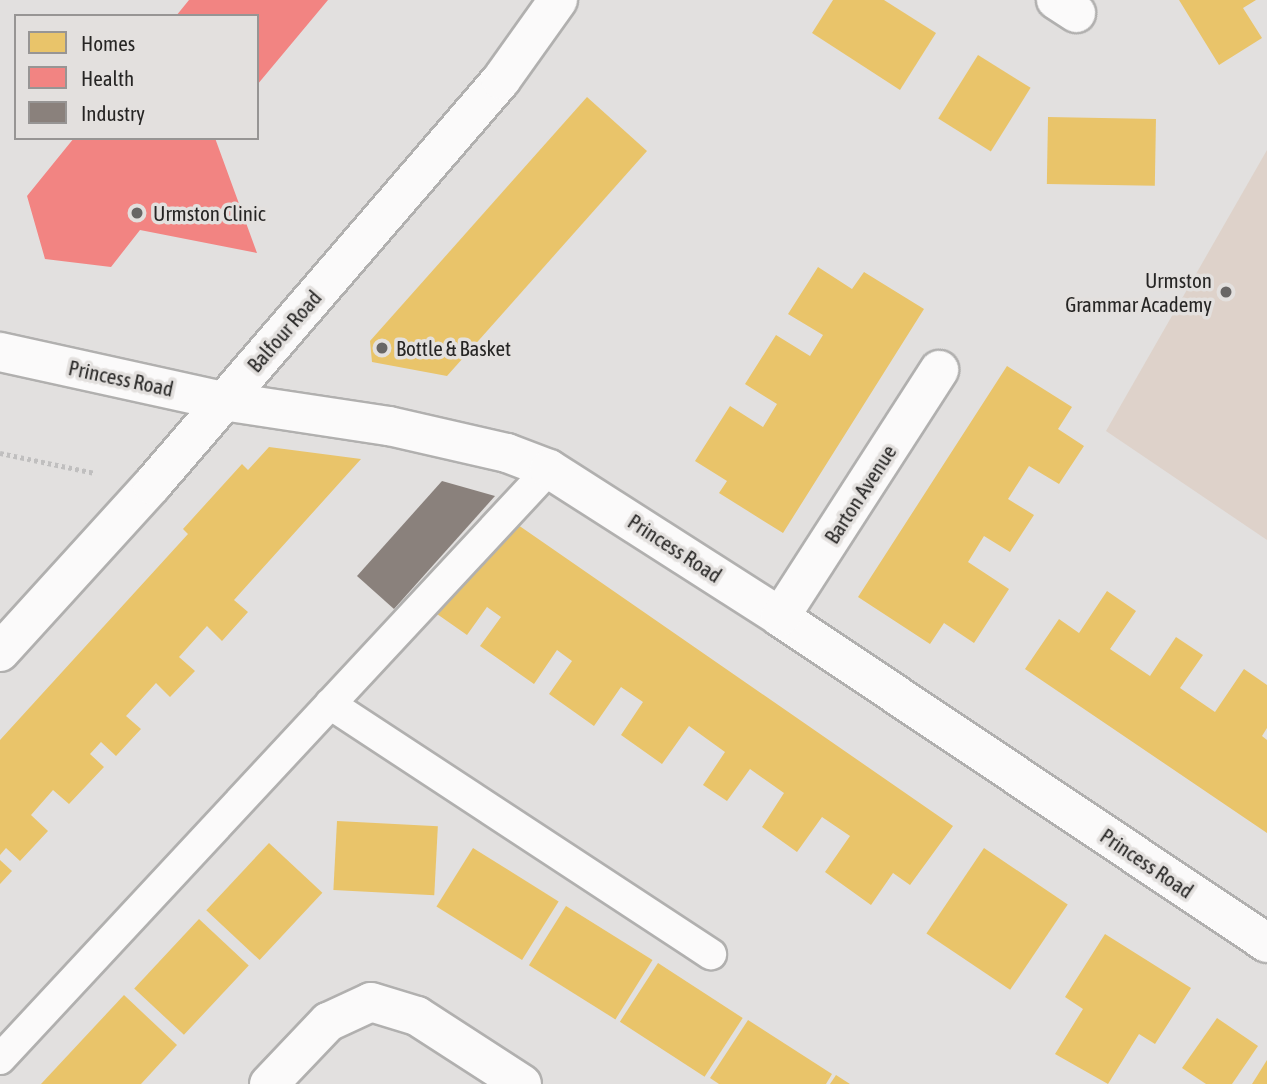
<!DOCTYPE html>
<html>
<head>
<meta charset="utf-8">
<style>
	body { margin:0 }
	#map { position:relative; width:1267px; height:1084px; overflow:hidden; background:#e2e0df; font-family:"Asap Condensed",sans-serif }
	div>[style] { position:absolute }
	[style*='--x'] { left:calc(var(--x)*1px); top:calc(var(--y)*1px); width:calc(var(--w)*1px); rotate:calc(var(--a)*1deg) }
	.green>* { inset:0; background:#ded2ca }
	.homes>* { inset:0; background:#e9c46a; transform-origin:0 0 }
	.health>* { inset:0; background:#f28482 }
	.industry>* { inset:0; background:#8a817c }
	.path>* { height:4.5px; margin-top:-2.25px; transform-origin:0; background:repeating-linear-gradient(90deg,#c0bfbf 0 3.5px,transparent 0 7px) }
	.roads { filter:drop-shadow(2px 0 #b1b0af) drop-shadow(-2px 0 #b1b0af) drop-shadow(0 2px #b1b0af) drop-shadow(0 -2px #b1b0af) }
	.lane>* { height:30px; margin:-15px; padding:0 15px; transform-origin:15px; border-radius:15px; background:#fbfafa }
	.street>* { height:38px; margin:-19px; padding:0 19px; transform-origin:19px; border-radius:19px; background:#fbfafa }
	.dots>* { width:19px; height:19px; translate:-50% -50%; box-sizing:border-box; border:4px solid #e3e0de; border-radius:50% }
	span { translate:-50% -50%; white-space:nowrap; text-align:center; line-height:1.15; -webkit-text-stroke:7px #e3e0de; paint-order:stroke }
	.poi-label { font-size:21px; color:#262524 }
	.left { translate:0 -50%; text-align:left }
	.right { translate:-100% -50%; text-align:right }
	.street-label { font-size:21px; color:#262524 }
	.legend { position:absolute; left:14px; top:14px; width:245px; height:126px; box-sizing:border-box; background:#e3e0de; border:2px solid #979594; margin:0; padding:9px 12px; list-style:none; font-size:21px; color:#262524 }
	.legend li { display:flex; align-items:center; gap:14px; height:35px }
	.legend b { width:35px; border:2px solid #979594 }
</style>
</head>
<body>
<div id="map">
	<div class="green">
		<div style="clip-path:polygon(1267px 150px,1267px 540px,1106px 431px)"></div>
	</div>
	<div class="homes">
		<div style="clip-path:polygon(833px 0,884px 0,936px 33px,900px 90px,812px 33px)"></div>
		<div style="clip-path:polygon(1179px 0,1256px 0,1243px 8px,1262px 38px,1219px 65px)"></div>
		<div style="left:978px;top:55px;width:62px;height:75px;rotate:32deg"></div>
		<div style="clip-path:polygon(587px 97px,647px 151px,447px 376px,372px 362px,370px 341px)"></div>
		<div style="left:1048px;top:117px;width:108px;height:67px;rotate:1deg"></div>
		<div style="clip-path:polygon(818px 267px,852px 289px,864px 272px,924px 309px,783px 533px,719px 493px,727px 481px,695px 461px,730px 406px,763px 427px,777px 404px,745px 384px,776px 335px,810px 356px,823px 335px,788px 314px)"></div>
		<div style="clip-path:polygon(1007px 366px,1072px 407px,1058px 429px,1084px 446px,1059px 484px,1029px 466px,1008px 499px,1034px 515px,1010px 552px,984px 536px,968px 562px,1009px 589px,974px 643px,944px 623px,930px 644px,858px 597px)"></div>
		<div style="clip-path:polygon(269px 447px,361px 459px,234px 600px,248px 612px,222px 641px,207px 626px,179px 657px,195px 671px,170px 697px,156px 683px,126px 716px,141px 729px,116px 756px,101px 742px,90px 754px,104px 767px,69px 804px,53px 790px,31px 815px,48px 831px,20px 861px,6px 848px,0 855px,0 740px,188px 534px,183px 529px,242px 464px,248px 470px)"></div>
		<div style="clip-path:polygon(508px 518px,953px 826px,910px 885px,893px 873px,871px 905px,825px 872px,850px 836px,822px 817px,797px 852px,762px 827px,784px 793px,750px 769px,727px 801px,703px 785px,725px 752px,689px 726px,662px 764px,621px 735px,643px 702px,621px 687px,594px 726px,549px 694px,572px 661px,557px 650px,534px 684px,480px 646px,501px 617px,487px 607px,467px 635px,427px 607px)"></div>
		<div style="clip-path:polygon(1107px 591px,1136px 611px,1110px 649px,1150px 676px,1176px 637px,1203px 655px,1180px 688px,1215px 712px,1244px 669px,1267px 685px,1267px 728px,1262px 736px,1267px 740px,1267px 833px,1025px 669px,1059px 619px,1079px 633px)"></div>
		<div style="left:337px;top:821px;width:101px;height:69px;rotate:3deg"></div>
		<div style="left:269px;top:843px;width:73px;height:92px;rotate:43deg"></div>
		<div style="left:473px;top:848px;width:101px;height:69px;rotate:32deg"></div>
		<div style="left:984px;top:848px;width:101px;height:103px;rotate:34deg"></div>
		<div style="clip-path:polygon(0 860px,12px 871px,0 884px)"></div>
		<div style="left:566px;top:906px;width:102px;height:70px;rotate:32deg"></div>
		<div style="left:199px;top:919px;width:68px;height:95px;rotate:43deg"></div>
		<div style="clip-path:polygon(1105px 934px,1191px 988px,1155px 1044px,1139px 1034px,1108px 1084px,1055px 1054px,1083px 1009px,1065px 997px)"></div>
		<div style="left:658px;top:963px;width:101px;height:70px;rotate:33deg"></div>
		<div style="clip-path:polygon(124px 995px,177px 1045px,141px 1084px,41px 1084px)"></div>
		<div style="clip-path:polygon(1217px 1018px,1258px 1046px,1232px 1084px,1206px 1084px,1182px 1068px)"></div>
		<div style="clip-path:polygon(748px 1020px,832px 1074px,826px 1084px,719px 1084px,710px 1078px)"></div>
		<div style="clip-path:polygon(1267px 1060px,1267px 1084px,1252px 1084px)"></div>
		<div style="clip-path:polygon(836px 1075px,850px 1084px,830px 1084px)"></div>
	</div>
	<div class="health">
		<div style="clip-path:polygon(189px 0,328px 0,257px 85px,257px 16px,176px 16px)"></div>
		<div style="clip-path:polygon(74px 138px,215px 138px,257px 253px,140px 230px,111px 267px,45px 259px,27px 196px)"></div>
	</div>
	<div class="industry">
		<div style="clip-path:polygon(442px 481px,495px 496px,394px 609px,357px 576px)"></div>
	</div>
	<div class="path">
		<div style="--x:0;--y:453;--w:97;--a:11.9"></div>
	</div>
	<div class="roads">
		<div class="lane">
			<div style="--x:330;--y:704;--w:456;--a:33.3"></div>
			<div style="--x:0;--y:1059;--w:806;--a:-47.06"></div>
		</div>
		<div class="street">
			<div style="--x:1056;--y:0;--w:24;--a:33"></div>
			<div style="--x:0;--y:352;--w:228;--a:12.4"></div>
			<div style="--x:223;--y:401;--w:168;--a:8.6"></div>
			<div style="--x:389;--y:426;--w:121;--a:12.9"></div>
			<div style="--x:507;--y:453;--w:45;--a:20.9"></div>
			<div style="--x:549;--y:469;--w:274;--a:32.6"></div>
			<div style="--x:780;--y:617;--w:586;--a:33.8"></div>
			<div style="--x:780;--y:617;--w:294;--a:-57.2"></div>
			<div style="--x:0;--y:652;--w:226;--a:-47.7"></div>
			<div style="--x:152;--y:485;--w:535;--a:-49.25"></div>
			<div style="--x:501;--y:80;--w:98;--a:-54.5"></div>
			<div style="--x:269;--y:1084;--w:86;--a:-46.4"></div>
			<div style="--x:328;--y:1022;--w:47;--a:-24.9"></div>
			<div style="--x:371;--y:1002;--w:48;--a:16.9"></div>
			<div style="--x:417;--y:1016;--w:125;--a:32.9"></div>
		</div>
	</div>
	<div class="dots">
		<div style="left:137px;top:213px;background:#686665"></div>
		<div style="left:1226px;top:292px;background:#686665"></div>
		<div style="left:382px;top:348px;background:#686665"></div>
	</div>
	<div class="poi-label">
		<span class="left" style="left:153px;top:213px">Urmston Clinic</span>
		<span class="right" style="left:1212px;top:292px">Urmston<br>Grammar Academy</span>
		<span class="left" style="left:396px;top:348px">Bottle &amp; Basket</span>
	</div>
	<div class="street-label">
		<span style="left:284px;top:331px;rotate:-49deg">Balfour Road</span>
		<span style="left:121px;top:378px;rotate:12deg">Princess Road</span>
		<span style="left:860px;top:494px;rotate:-57deg">Barton Avenue</span>
		<span style="left:675px;top:548px;rotate:33deg">Princess Road</span>
		<span style="left:1147px;top:863px;rotate:34deg">Princess Road</span>
	</div>
	<ul class="legend">
	<li><b style="height:19px;background:#e9c46a"></b>Homes</li>
	<li><b style="height:19px;background:#f28482"></b>Health</li>
	<li><b style="height:19px;background:#8a817c"></b>Industry</li>
	</ul>
</div>
</body>
</html>
